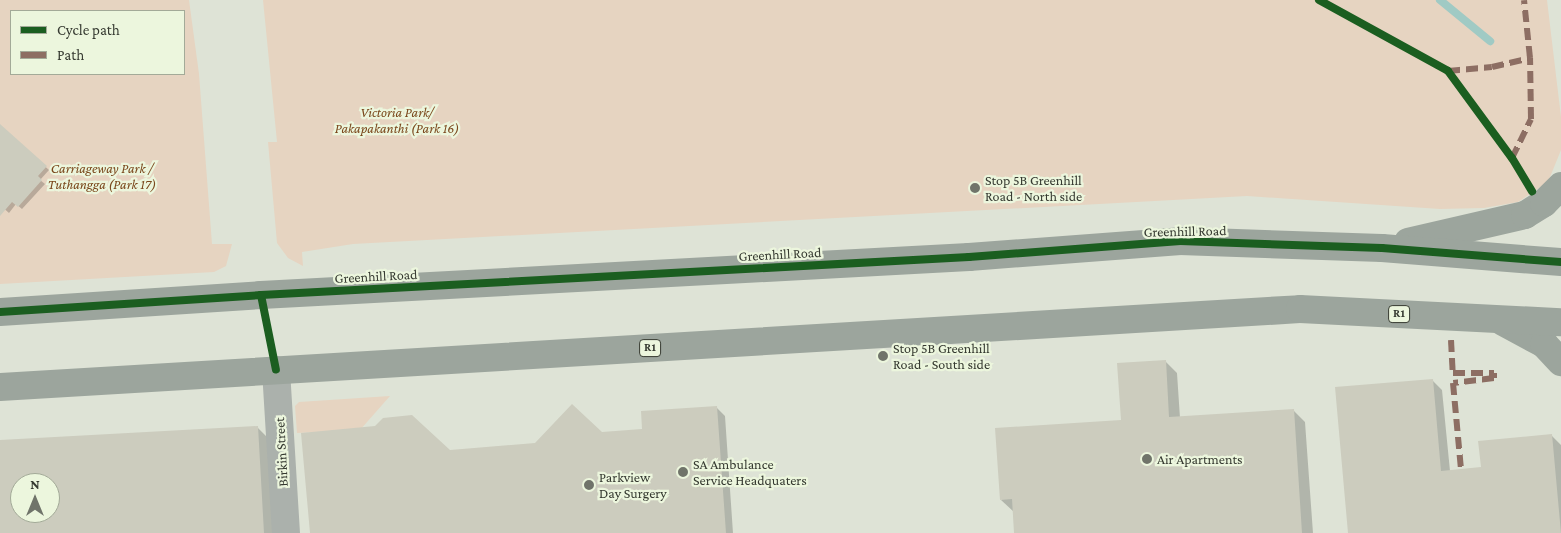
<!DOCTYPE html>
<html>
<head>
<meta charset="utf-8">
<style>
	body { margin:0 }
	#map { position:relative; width:1561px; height:533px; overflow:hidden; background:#dee3d6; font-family:"Crimson Pro",serif }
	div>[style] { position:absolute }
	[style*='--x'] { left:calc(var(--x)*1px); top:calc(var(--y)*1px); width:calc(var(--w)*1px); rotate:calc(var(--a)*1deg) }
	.green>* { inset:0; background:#e6d4c1 }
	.shadow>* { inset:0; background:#0003 }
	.stream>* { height:8px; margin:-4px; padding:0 4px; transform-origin:4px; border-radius:4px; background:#a0cac4 }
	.building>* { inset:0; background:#ccccbe }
	.minor>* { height:28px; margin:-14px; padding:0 14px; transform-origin:14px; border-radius:14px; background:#abb1ac }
	.highway>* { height:28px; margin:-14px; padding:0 14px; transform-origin:14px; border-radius:14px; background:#9ca59d }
	.quiet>* { height:6px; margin-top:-3px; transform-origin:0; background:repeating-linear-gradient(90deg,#8d6e63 0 12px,transparent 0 18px) }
	.cycleway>* { height:8px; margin:-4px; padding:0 4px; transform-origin:4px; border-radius:4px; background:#1b5e20 }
	.dots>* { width:14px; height:14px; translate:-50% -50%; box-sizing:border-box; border:2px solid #ecf6dd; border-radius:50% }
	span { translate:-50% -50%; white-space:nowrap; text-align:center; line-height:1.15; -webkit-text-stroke:4.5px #ecf6dd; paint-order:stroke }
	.shield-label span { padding:1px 4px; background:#ecf6dd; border:1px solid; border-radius:4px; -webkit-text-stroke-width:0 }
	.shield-label { font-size:12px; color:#353930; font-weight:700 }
	.park-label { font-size:14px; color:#7a471b; font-style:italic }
	.poi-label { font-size:14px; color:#353930 }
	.left { translate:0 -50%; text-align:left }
	.street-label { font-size:14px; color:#353930 }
	.legend { position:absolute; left:10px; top:10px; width:175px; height:65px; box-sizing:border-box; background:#ecf6dd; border:1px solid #a3aa98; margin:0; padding:6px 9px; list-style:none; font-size:15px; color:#353930 }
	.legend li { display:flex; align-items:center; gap:10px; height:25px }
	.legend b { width:25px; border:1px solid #a3aa98 }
	.north { position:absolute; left:10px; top:473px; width:50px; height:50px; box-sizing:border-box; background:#ecf6dd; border:1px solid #a3aa98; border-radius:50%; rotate:0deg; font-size:14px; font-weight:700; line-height:20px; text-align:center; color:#353930 }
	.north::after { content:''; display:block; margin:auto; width:18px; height:22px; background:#70746a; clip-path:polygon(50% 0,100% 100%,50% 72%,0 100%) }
</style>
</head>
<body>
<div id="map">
	<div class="green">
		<div style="clip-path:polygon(evenodd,0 0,189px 0,199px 74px,212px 244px,232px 244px,226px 266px,214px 272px,0 284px,0 0,11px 11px,184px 11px,184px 74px,11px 74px,11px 11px)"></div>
		<div style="clip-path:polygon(263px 0,1547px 0,1561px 117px,1561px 150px,1548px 182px,1518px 202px,1484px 208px,1440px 209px,1247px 196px,353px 244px,302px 252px,303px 266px,288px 258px,277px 243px,268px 142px,277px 142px)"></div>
		<div style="clip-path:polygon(390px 396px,360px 430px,297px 433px,295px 406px,299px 402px)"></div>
	</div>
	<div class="shadow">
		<div style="clip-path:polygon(7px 132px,49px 170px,40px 180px,45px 184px,22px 209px,16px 204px,9px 213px,0 205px,0 140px)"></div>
		<div style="clip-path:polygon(1165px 361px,1177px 373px,1180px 418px,1293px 410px,1305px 422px,1313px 533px,1015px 533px,1014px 512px,1001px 500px,1122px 422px)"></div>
		<div style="clip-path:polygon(1432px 380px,1442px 390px,1450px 471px,1482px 469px,1552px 436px,1561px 445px,1561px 533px,1349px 533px)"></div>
		<div style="clip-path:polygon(716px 407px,725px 416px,733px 533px,311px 533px,450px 451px,536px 444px,602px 433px,644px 430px)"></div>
		<div style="clip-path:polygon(evenodd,257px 427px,271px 441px,276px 533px,0 533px,0 443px,257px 427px,20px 483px,50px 483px,50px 513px,20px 513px,20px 483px)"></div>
	</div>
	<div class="stream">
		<div style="--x:1440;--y:0;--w:65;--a:39.4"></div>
	</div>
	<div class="building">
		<div style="clip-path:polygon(0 124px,47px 166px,38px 176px,42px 180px,18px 207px,12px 202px,0 216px)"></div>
		<div style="clip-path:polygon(1166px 360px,1169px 417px,1294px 409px,1302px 533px,1014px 533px,1012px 499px,1000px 500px,995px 428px,1121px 420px,1117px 363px)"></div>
		<div style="clip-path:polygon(1433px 379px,1441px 471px,1481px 467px,1478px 441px,1552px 434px,1561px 533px,1348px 533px,1335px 387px)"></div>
		<div style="clip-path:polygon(572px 404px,602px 432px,642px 429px,641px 411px,717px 406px,726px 533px,310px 533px,301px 433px,375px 426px,383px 418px,412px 415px,450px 450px,535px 443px)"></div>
		<div style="clip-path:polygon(evenodd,258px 426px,264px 533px,0 533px,0 440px,258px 426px,20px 483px,50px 483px,50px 513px,20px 513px,20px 483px)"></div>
	</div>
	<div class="minor">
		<div style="--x:276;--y:370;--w:163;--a:86.5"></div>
	</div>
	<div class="highway">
		<div style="--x:1408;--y:242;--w:120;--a:-13"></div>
		<div style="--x:1525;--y:215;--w:22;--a:-32"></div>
		<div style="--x:1544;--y:203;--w:24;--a:-45"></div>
		<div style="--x:0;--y:312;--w:262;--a:-3.7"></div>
		<div style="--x:261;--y:295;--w:709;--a:-3.07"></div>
		<div style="--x:969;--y:257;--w:212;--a:-4.3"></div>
		<div style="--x:1180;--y:241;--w:202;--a:2"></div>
		<div style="--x:1382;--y:248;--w:180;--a:4.5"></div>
		<div style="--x:1503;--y:322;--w:47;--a:28.2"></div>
		<div style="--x:1544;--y:344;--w:25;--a:47"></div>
		<div style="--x:0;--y:387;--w:1302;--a:-3.43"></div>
		<div style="--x:1300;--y:309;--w:261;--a:2.9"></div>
	</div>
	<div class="quiet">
		<div style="--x:1448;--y:71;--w:44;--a:-5.2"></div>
		<div style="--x:1492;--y:67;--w:39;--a:-13"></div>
		<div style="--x:1530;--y:58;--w:58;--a:-95.9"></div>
		<div style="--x:1512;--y:158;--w:43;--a:-64"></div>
		<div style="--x:1531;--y:119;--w:61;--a:-90.9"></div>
		<div style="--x:1451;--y:340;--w:33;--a:87"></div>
		<div style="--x:1453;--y:373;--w:41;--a:0"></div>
		<div style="--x:1494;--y:373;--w:5;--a:90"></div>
		<div style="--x:1494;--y:378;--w:41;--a:173"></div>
		<div style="--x:1453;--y:383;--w:87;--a:84.7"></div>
	</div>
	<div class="cycleway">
		<div style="--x:1319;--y:0;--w:147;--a:28.8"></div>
		<div style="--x:1448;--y:71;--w:108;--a:53.7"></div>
		<div style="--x:1512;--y:158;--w:39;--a:59"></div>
		<div style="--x:261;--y:295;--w:76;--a:78.7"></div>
		<div style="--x:0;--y:312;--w:262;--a:-3.7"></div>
		<div style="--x:261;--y:295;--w:709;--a:-3.07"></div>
		<div style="--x:969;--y:257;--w:212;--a:-4.3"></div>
		<div style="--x:1180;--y:241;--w:202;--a:2"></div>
		<div style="--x:1382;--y:248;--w:180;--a:4.5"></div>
	</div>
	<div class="dots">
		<div style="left:975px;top:188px;background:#70746a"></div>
		<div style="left:883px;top:356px;background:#70746a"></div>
		<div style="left:1147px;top:459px;background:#70746a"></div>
		<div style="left:683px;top:472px;background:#70746a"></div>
		<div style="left:589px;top:485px;background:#70746a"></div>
	</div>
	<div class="shield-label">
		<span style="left:1399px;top:314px">R1</span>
		<span style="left:650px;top:348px">R1</span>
	</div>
	<div class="park-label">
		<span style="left:397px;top:120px">Victoria Park/<br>Pakapakanthi (Park 16)</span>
		<span style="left:102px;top:176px">Carriageway Park /<br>Tuthangga (Park 17)</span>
	</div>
	<div class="poi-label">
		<span class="left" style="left:985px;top:188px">Stop 5B Greenhill<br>Road - North side</span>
		<span class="left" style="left:893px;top:356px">Stop 5B Greenhill<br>Road - South side</span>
		<span class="left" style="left:1157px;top:459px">Air Apartments</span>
		<span class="left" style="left:693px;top:472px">SA Ambulance<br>Service Headquaters</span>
		<span class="left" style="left:599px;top:485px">Parkview<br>Day Surgery</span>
	</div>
	<div class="street-label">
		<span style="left:1185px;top:231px;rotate:-1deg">Greenhill Road</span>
		<span style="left:780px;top:254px;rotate:-3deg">Greenhill Road</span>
		<span style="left:376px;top:276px;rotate:-3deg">Greenhill Road</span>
		<span style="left:281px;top:452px;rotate:-93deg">Birkin Street</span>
	</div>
	<ul class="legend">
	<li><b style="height:6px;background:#1b5e20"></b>Cycle path</li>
	<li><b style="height:6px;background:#8d6e63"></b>Path</li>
	</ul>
	<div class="north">N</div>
</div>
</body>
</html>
